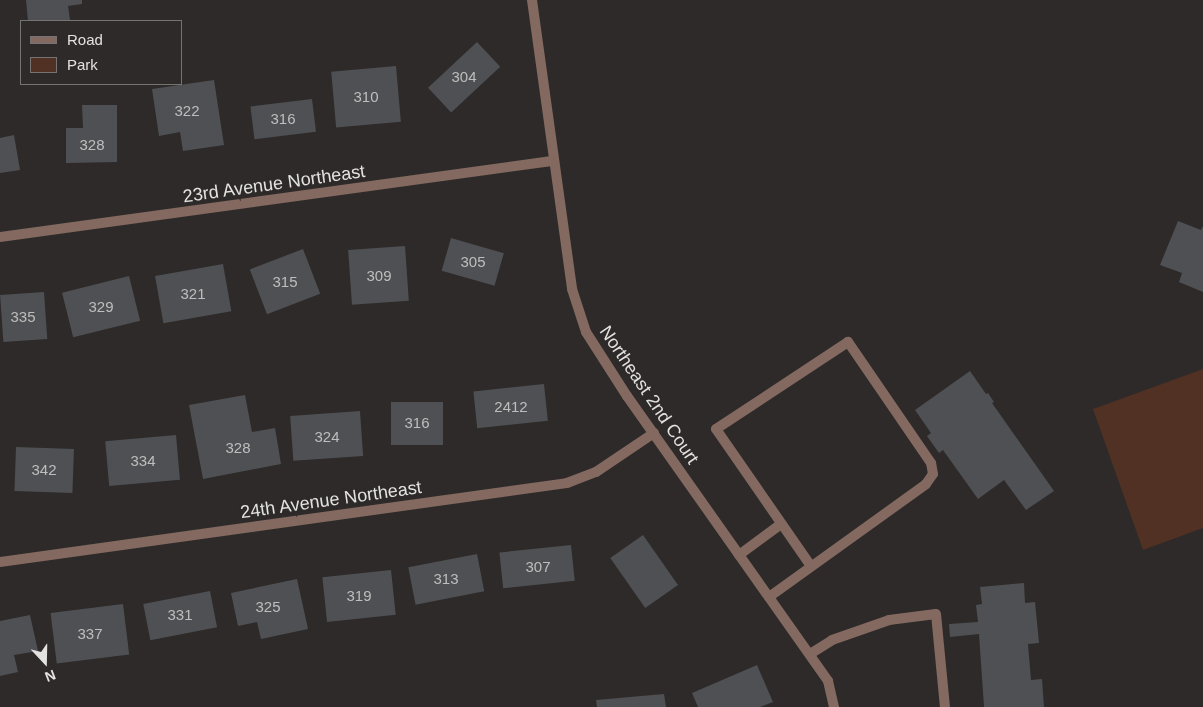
<!DOCTYPE html>
<html>
<head>
<meta charset="utf-8">
<style>
	body { margin:0 }
	#map { position:relative; width:1203px; height:707px; overflow:hidden; background:#2d2a29; font-family:Arial,sans-serif }
	div>[style] { position:absolute }
	[style*='--x'] { left:calc(var(--x)*1px); top:calc(var(--y)*1px); width:calc(var(--w)*1px); rotate:calc(var(--a)*1deg) }
	.green>* { inset:0; background:#503124 }
	.building>* { inset:0; background:#4f5053; transform-origin:0 0 }
	.service>* { height:10px; margin:-5px; padding:0 5px; transform-origin:5px; border-radius:5px; background:#83695f }
	.minor>* { height:10px; margin:-5px; padding:0 5px; transform-origin:5px; border-radius:5px; background:#83695f }
	span { translate:-50% -50%; white-space:nowrap; text-align:center; line-height:1.15; -webkit-text-stroke:4.5px #2d2a29; paint-order:stroke }
	.number-label { font-size:15px; color:#bfbebe }
	.number-label span { -webkit-text-stroke-width:0 }
	.street-label { font-size:18px; color:#e4e2e1 }
	.legend { position:absolute; left:20px; top:20px; width:162px; height:65px; box-sizing:border-box; background:#2d2a29; border:1px solid #767473; margin:0; padding:6px 9px; list-style:none; font-size:15px; color:#e4e2e1 }
	.legend li { display:flex; align-items:center; gap:10px; height:25px }
	.legend b { width:25px; border:1px solid #767473 }
	.north { position:absolute; left:20px; top:637px; width:50px; height:50px; -webkit-text-stroke:4px #2d2a29; paint-order:stroke; rotate:159deg; font-size:14px; font-weight:700; line-height:20px; text-align:center; color:#e4e2e1 }
	.north::after { content:''; display:block; margin:auto; width:18px; height:22px; background:#e4e2e1; clip-path:polygon(50% 0,100% 100%,50% 72%,0 100%) }
</style>
</head>
<body>
<div id="map">
	<div class="green">
		<div style="clip-path:polygon(1203px 369px,1203px 528px,1143px 550px,1093px 409px)"></div>
	</div>
	<div class="building">
		<div style="clip-path:polygon(26px 0,82px 0,82px 4px,68px 6px,70px 20px,28px 21px)"></div>
		<div style="left:477px;top:42px;width:34px;height:67px;rotate:47deg"></div>
		<div style="left:396px;top:66px;width:56px;height:65px;rotate:85deg"></div>
		<div style="clip-path:polygon(214px 80px,224px 145px,183px 151px,180px 132px,159px 136px,152px 89px)"></div>
		<div style="left:312px;top:99px;width:33px;height:62px;rotate:83deg"></div>
		<div style="clip-path:polygon(82px 105px,117px 105px,117px 162px,66px 163px,66px 128px,83px 128px)"></div>
		<div style="clip-path:polygon(14px 135px,20px 170px,0 173px,0 138px)"></div>
		<div style="clip-path:polygon(1178px 221px,1201px 230px,1203px 226px,1203px 292px,1179px 282px,1182px 273px,1160px 265px)"></div>
		<div style="left:451px;top:238px;width:55px;height:34px;rotate:16deg"></div>
		<div style="left:405px;top:246px;width:55px;height:57px;rotate:86deg"></div>
		<div style="left:303px;top:249px;width:48px;height:57px;rotate:69deg"></div>
		<div style="left:223px;top:264px;width:48px;height:69px;rotate:80deg"></div>
		<div style="left:129px;top:276px;width:46px;height:69px;rotate:76deg"></div>
		<div style="left:44px;top:292px;width:47px;height:44px;rotate:86deg"></div>
		<div style="clip-path:polygon(970px 371px,986px 394px,988px 393px,994px 402px,992px 403px,1054px 491px,1026px 510px,1004px 480px,978px 499px,943px 450px,939px 453px,927px 436px,931px 433px,915px 410px)"></div>
		<div style="left:544px;top:384px;width:37px;height:71px;rotate:84deg"></div>
		<div style="clip-path:polygon(245px 395px,252px 432px,275px 428px,281px 464px,203px 479px,189px 405px)"></div>
		<div style="left:391px;top:402px;width:52px;height:43px"></div>
		<div style="left:360px;top:411px;width:45px;height:70px;rotate:86deg"></div>
		<div style="left:176px;top:435px;width:45px;height:71px;rotate:85deg"></div>
		<div style="left:16px;top:447px;width:58px;height:44px;rotate:2deg"></div>
		<div style="left:643px;top:535px;width:61px;height:40px;rotate:55deg"></div>
		<div style="left:571px;top:545px;width:36px;height:72px;rotate:84deg"></div>
		<div style="left:477px;top:554px;width:38px;height:70px;rotate:79deg"></div>
		<div style="left:391px;top:570px;width:45px;height:69px;rotate:84deg"></div>
		<div style="clip-path:polygon(297px 579px,308px 629px,261px 639px,257px 622px,238px 626px,231px 593px)"></div>
		<div style="clip-path:polygon(1024px 583px,1025px 603px,1035px 602px,1039px 643px,1028px 644px,1031px 680px,1042px 679px,1044px 707px,984px 707px,979px 634px,950px 637px,949px 624px,978px 622px,976px 605px,982px 604px,980px 587px)"></div>
		<div style="left:210px;top:591px;width:37px;height:68px;rotate:79deg"></div>
		<div style="left:123px;top:604px;width:51px;height:73px;rotate:83deg"></div>
		<div style="clip-path:polygon(30px 615px,38px 651px,14px 655px,18px 672px,0 676px,0 621px)"></div>
		<div style="clip-path:polygon(757px 665px,773px 702px,760px 707px,698px 707px,692px 693px)"></div>
		<div style="clip-path:polygon(664px 694px,666px 707px,597px 707px,596px 700px)"></div>
	</div>
	<div class="service">
		<div style="--x:739;--y:555;--w:52;--a:-36.4"></div>
		<div style="--x:769;--y:597;--w:193;--a:-35.7"></div>
		<div style="--x:926;--y:484;--w:12;--a:-55"></div>
		<div style="--x:933;--y:474;--w:11;--a:-100"></div>
		<div style="--x:931;--y:463;--w:147;--a:-124.4"></div>
		<div style="--x:848;--y:342;--w:158;--a:146.6"></div>
		<div style="--x:716;--y:429;--w:165;--a:55.3"></div>
		<div style="--x:810;--y:654;--w:26;--a:-32"></div>
		<div style="--x:832;--y:640;--w:60;--a:-19.3"></div>
		<div style="--x:889;--y:620;--w:47;--a:-7.3"></div>
		<div style="--x:936;--y:614;--w:93;--a:84.5"></div>
	</div>
	<div class="minor">
		<div style="--x:532;--y:0;--w:292;--a:82.1"></div>
		<div style="--x:572;--y:289;--w:45;--a:72"></div>
		<div style="--x:586;--y:332;--w:76;--a:57.4"></div>
		<div style="--x:627;--y:396;--w:349;--a:54.8"></div>
		<div style="--x:828;--y:681;--w:27;--a:77"></div>
		<div style="--x:0;--y:237;--w:557;--a:-7.84"></div>
		<div style="--x:0;--y:562;--w:572;--a:-7.93"></div>
		<div style="--x:567;--y:483;--w:31;--a:-21"></div>
		<div style="--x:596;--y:472;--w:70;--a:-33.9"></div>
	</div>
	<div class="number-label">
		<span style="left:464px;top:77px">304</span>
		<span style="left:366px;top:97px">310</span>
		<span style="left:187px;top:111px">322</span>
		<span style="left:283px;top:119px">316</span>
		<span style="left:92px;top:145px">328</span>
		<span style="left:473px;top:262px">305</span>
		<span style="left:379px;top:276px">309</span>
		<span style="left:285px;top:282px">315</span>
		<span style="left:193px;top:294px">321</span>
		<span style="left:101px;top:307px">329</span>
		<span style="left:23px;top:317px">335</span>
		<span style="left:511px;top:407px">2412</span>
		<span style="left:417px;top:423px">316</span>
		<span style="left:327px;top:437px">324</span>
		<span style="left:238px;top:448px">328</span>
		<span style="left:143px;top:461px">334</span>
		<span style="left:44px;top:470px">342</span>
		<span style="left:538px;top:567px">307</span>
		<span style="left:446px;top:579px">313</span>
		<span style="left:359px;top:596px">319</span>
		<span style="left:268px;top:607px">325</span>
		<span style="left:180px;top:615px">331</span>
		<span style="left:90px;top:634px">337</span>
	</div>
	<div class="street-label">
		<span style="left:274px;top:184px;rotate:-8deg">23rd Avenue Northeast</span>
		<span style="left:649px;top:395px;rotate:56deg">Northeast 2nd Court</span>
		<span style="left:331px;top:500px;rotate:-8deg">24th Avenue Northeast</span>
	</div>
	<ul class="legend">
	<li><b style="height:6px;background:#83695f"></b>Road</li>
	<li><b style="height:14px;background:#503124"></b>Park</li>
	</ul>
	<div class="north">N</div>
</div>
</body>
</html>
